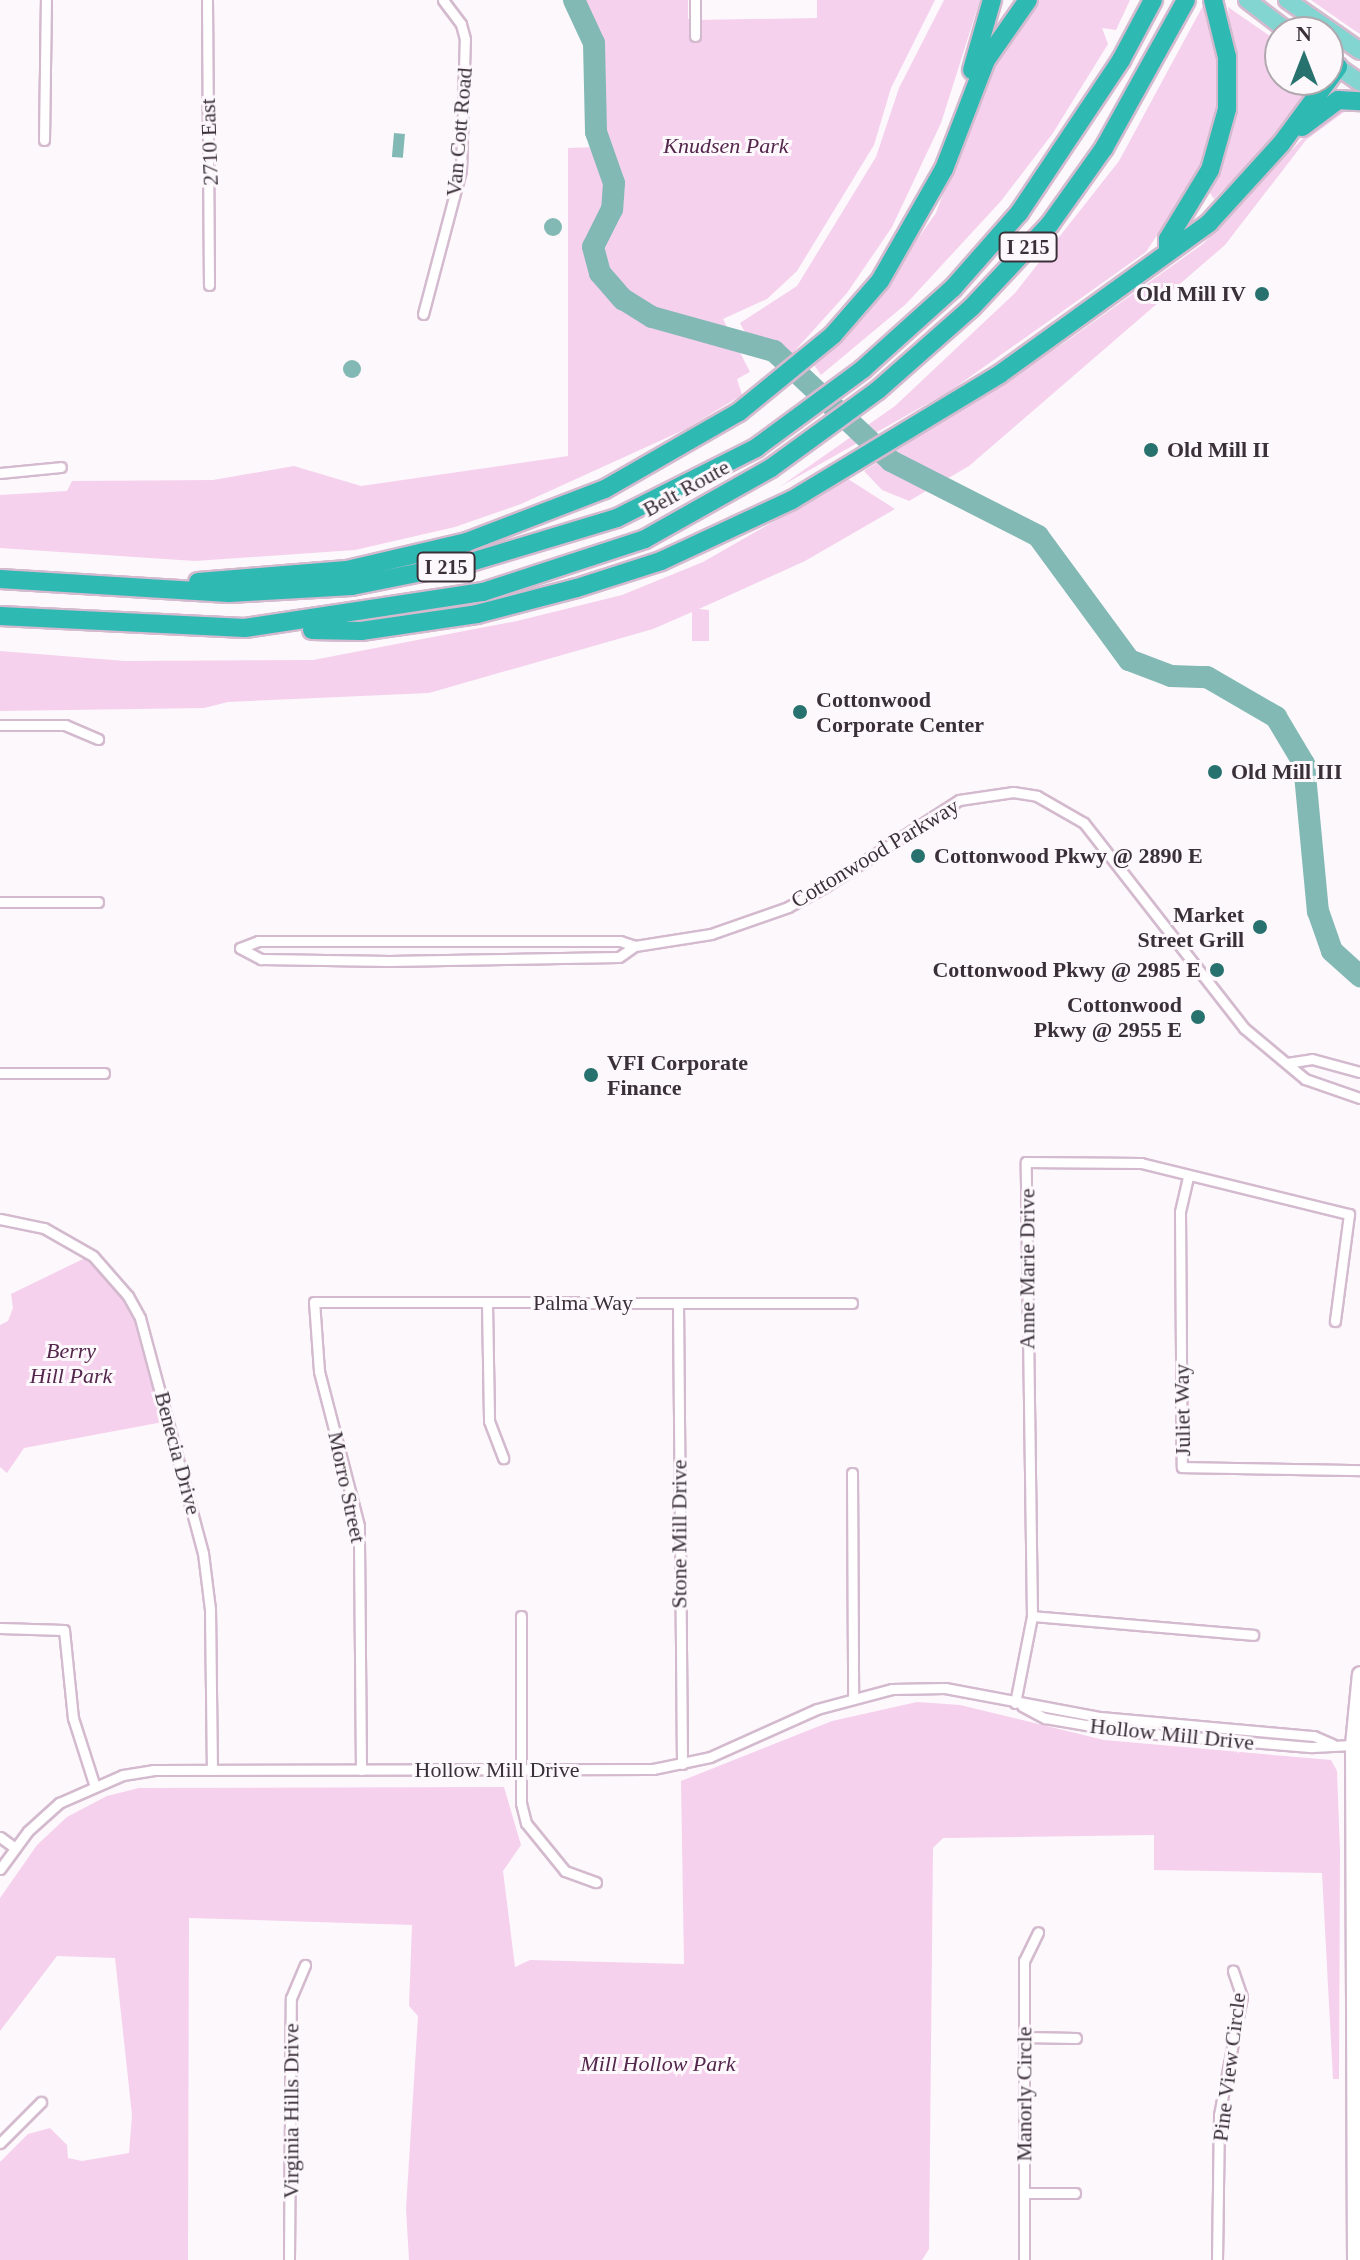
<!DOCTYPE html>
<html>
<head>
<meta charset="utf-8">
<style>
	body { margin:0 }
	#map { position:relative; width:1360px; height:2260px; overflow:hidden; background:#fdf8fc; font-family:"Times New Roman",serif }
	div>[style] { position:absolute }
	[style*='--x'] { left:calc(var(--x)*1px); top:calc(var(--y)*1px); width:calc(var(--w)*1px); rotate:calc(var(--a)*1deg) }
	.green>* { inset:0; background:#f5d1ed }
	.water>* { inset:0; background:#83b9b5; transform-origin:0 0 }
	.round { border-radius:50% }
	.river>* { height:22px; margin:-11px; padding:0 11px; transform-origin:11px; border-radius:11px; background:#83b9b5 }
	.roads { filter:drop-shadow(2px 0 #d4bace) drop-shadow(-2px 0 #d4bace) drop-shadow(0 2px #d4bace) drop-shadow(0 -2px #d4bace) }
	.minor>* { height:9px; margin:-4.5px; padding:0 4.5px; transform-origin:4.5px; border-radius:4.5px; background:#fff }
	.secondary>* { height:14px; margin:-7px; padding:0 7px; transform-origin:7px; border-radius:7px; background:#fff }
	.primary>* { height:16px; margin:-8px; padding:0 8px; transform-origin:8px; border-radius:8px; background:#82d5d1 }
	.motorway>* { height:18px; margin:-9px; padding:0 9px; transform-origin:9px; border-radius:9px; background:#2eb9b3 }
	.dots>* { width:22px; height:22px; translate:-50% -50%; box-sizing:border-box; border:4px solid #fdf8fc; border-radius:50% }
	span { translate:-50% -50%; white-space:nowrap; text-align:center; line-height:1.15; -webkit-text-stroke:6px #fdf8fc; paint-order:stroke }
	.shield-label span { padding:2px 6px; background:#fdf8fc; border:2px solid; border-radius:6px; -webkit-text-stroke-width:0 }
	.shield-label { font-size:20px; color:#3a3038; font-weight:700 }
	.street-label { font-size:22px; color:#3a3038 }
	.park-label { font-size:22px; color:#54264c; font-style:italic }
	.poi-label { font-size:22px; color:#3a3038; font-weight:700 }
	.right { translate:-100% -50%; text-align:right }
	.left { translate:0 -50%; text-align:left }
	.north { position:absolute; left:1264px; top:16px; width:80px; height:80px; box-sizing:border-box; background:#fdf8fc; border:2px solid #afa8ae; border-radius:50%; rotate:0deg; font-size:22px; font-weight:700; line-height:32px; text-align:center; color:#3a3038 }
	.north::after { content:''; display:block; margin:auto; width:28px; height:36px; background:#27716e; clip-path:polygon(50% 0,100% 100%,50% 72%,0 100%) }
</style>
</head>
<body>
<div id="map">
	<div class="green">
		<div style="clip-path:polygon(574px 0,688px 0,688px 19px,694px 20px,817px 18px,817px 0,935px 0,891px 88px,874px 145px,797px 271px,767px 299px,723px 319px,750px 372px,737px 379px,742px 395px,686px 429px,521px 504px,455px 527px,355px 550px,195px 561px,0 548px,0 495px,67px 491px,72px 481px,213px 480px,294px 466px,361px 486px,568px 456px,568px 148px,600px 147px,594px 43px)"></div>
		<div style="clip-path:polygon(944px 0,980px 0,941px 123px,892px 227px,847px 293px,791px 355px,749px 340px,740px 323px,797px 286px,876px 157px,899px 88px)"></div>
		<div style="clip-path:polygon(1035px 0,1130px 0,1116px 30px,1102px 28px,1108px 44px,1053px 133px,1001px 201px,906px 304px,821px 375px,814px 365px,877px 295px,936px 213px,990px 65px)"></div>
		<div style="clip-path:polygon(1311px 0,1360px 0,1360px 34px,1348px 26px)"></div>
		<div style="clip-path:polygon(1205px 2px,1219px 71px,1215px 129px,1205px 162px,1146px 252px,950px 391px,701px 531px,781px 486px,895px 406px,1015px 293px,1119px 161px)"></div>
		<div style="clip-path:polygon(1228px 7px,1280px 43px,1280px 80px,1316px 80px,1270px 142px,1214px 199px,1210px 193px,1231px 128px,1235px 90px)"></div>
		<div style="clip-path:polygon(1350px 105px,1360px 113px,1351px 107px,1306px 140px,1225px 245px,969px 466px,909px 501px,882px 490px,864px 471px,1064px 343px,1204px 243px,1322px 118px)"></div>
		<div style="clip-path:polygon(848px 479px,895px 509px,805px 561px,699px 609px,709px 610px,709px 641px,692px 641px,692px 612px,653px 629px,429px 693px,228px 702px,204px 708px,0 711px,0 651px,125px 661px,313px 660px,517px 621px,622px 595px,703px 562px)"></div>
		<div style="clip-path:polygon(85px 1258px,115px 1287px,134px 1320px,163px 1422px,24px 1448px,7px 1473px,0 1467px,0 1325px,8px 1321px,13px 1308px,11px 1294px)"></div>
		<div style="clip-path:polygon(917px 1702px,960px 1705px,1104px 1740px,1331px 1760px,1337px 1771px,1340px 1851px,1339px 2079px,1333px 2079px,1322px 1873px,1154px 1870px,1154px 1835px,943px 1838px,933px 1848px,929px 2249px,922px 2260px,409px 2260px,406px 2209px,418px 2016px,409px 2006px,412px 1925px,189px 1918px,188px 2260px,0 2260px,0 2162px,28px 2134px,50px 2128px,67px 2145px,68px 2158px,82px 2161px,129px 2153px,132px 2115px,115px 1958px,57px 1956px,0 2031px,0 1898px,37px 1845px,67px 1817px,107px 1796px,139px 1788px,504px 1787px,521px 1845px,503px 1871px,515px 1967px,530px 1960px,684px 1964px,681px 1781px,832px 1721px)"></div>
	</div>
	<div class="water">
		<div style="left:394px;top:133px;width:11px;height:24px;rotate:5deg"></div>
		<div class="round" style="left:544px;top:218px;width:18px;height:18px"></div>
		<div class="round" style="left:343px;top:360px;width:18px;height:18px"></div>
	</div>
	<div class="river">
		<div style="--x:574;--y:0;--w:47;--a:65.1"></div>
		<div style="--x:594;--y:43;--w:89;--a:88.7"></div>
		<div style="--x:596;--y:132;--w:54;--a:70.6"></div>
		<div style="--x:614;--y:183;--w:26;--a:94"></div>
		<div style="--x:612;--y:209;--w:42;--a:116.6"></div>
		<div style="--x:593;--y:247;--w:27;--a:75"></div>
		<div style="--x:600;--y:273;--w:35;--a:49"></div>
		<div style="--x:623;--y:299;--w:34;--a:32"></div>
		<div style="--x:652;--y:317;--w:127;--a:15.6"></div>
		<div style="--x:774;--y:351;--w:161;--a:43.2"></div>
		<div style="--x:891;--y:461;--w:165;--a:27"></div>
		<div style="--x:1038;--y:536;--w:154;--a:53.7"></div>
		<div style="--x:1129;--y:660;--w:45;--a:20.9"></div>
		<div style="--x:1171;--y:676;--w:36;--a:2"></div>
		<div style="--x:1207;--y:677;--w:80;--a:30.1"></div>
		<div style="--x:1276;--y:717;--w:55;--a:59.2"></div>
		<div style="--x:1304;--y:764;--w:148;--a:84.6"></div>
		<div style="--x:1318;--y:911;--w:42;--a:70.7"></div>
		<div style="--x:1332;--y:951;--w:38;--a:42"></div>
	</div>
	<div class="roads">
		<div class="minor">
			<div style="--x:207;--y:0;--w:285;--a:89.6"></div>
			<div style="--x:695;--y:0;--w:36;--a:90"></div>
			<div style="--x:44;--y:140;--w:140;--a:-89.2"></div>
			<div style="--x:423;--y:314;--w:149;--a:-75.2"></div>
			<div style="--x:461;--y:170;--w:131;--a:-88.3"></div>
			<div style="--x:465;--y:39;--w:16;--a:-105"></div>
			<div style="--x:461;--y:24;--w:30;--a:-127"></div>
			<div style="--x:0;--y:473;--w:61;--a:-5.6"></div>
			<div style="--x:0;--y:725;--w:65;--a:0"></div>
			<div style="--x:65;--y:725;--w:36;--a:23"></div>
			<div style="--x:0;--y:902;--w:98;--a:0"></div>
			<div style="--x:240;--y:948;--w:19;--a:-21"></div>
			<div style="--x:258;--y:941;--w:362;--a:0"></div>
			<div style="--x:620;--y:941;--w:16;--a:18"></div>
			<div style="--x:635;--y:946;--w:77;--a:-9"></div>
			<div style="--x:711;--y:934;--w:82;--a:-19.3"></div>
			<div style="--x:788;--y:907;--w:43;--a:-28.9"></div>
			<div style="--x:826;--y:886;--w:158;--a:-32.9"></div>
			<div style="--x:959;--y:800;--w:55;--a:-8.4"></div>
			<div style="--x:1013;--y:792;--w:24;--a:9"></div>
			<div style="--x:1037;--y:796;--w:54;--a:29.9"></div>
			<div style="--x:1084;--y:823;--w:260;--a:52"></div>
			<div style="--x:1244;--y:1028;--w:80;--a:39.9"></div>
			<div style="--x:1305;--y:1079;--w:58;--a:19.1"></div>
			<div style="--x:240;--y:948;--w:24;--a:28"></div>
			<div style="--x:261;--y:959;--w:128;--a:0.9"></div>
			<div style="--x:389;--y:961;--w:230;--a:-1"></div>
			<div style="--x:619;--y:957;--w:19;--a:-35"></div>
			<div style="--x:1287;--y:1063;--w:25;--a:-9"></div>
			<div style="--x:1312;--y:1059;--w:50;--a:15.2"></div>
			<div style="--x:0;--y:1073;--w:104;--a:0"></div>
			<div style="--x:1188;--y:1177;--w:36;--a:103"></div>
			<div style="--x:1180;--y:1212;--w:255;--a:89.6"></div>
			<div style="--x:1182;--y:1467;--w:178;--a:1"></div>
			<div style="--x:0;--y:1219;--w:45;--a:11.6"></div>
			<div style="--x:44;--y:1228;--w:56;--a:29.7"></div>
			<div style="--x:93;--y:1256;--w:53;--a:48.8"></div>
			<div style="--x:128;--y:1296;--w:25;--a:61"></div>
			<div style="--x:140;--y:1318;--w:243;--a:75"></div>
			<div style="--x:203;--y:1553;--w:56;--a:82.9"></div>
			<div style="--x:210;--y:1609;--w:161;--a:89.3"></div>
			<div style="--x:487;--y:1303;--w:118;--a:89"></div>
			<div style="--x:489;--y:1421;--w:40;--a:69"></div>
			<div style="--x:678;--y:1303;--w:461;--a:89.5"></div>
			<div style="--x:852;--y:1473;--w:223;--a:89.7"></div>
			<div style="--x:521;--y:1616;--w:187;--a:90"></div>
			<div style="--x:521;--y:1803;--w:21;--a:76"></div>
			<div style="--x:526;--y:1823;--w:62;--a:50.9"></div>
			<div style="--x:565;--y:1871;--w:33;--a:20"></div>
			<div style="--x:1032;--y:1616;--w:222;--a:4.9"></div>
			<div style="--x:0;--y:1628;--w:64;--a:1.8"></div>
			<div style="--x:64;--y:1630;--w:88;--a:84.2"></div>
			<div style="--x:73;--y:1718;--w:69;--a:72.3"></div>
			<div style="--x:1015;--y:1703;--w:89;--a:-78.9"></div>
			<div style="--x:1032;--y:1616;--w:454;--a:-90.8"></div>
			<div style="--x:1026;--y:1162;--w:115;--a:0.5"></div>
			<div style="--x:1141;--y:1163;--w:214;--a:13.8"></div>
			<div style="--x:1349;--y:1214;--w:108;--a:97.5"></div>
			<div style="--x:1022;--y:1706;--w:26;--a:28"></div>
			<div style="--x:1045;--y:1718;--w:76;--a:9.8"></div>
			<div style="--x:1120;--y:1731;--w:193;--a:4.8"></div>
			<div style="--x:1312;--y:1747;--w:41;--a:-2.8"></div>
			<div style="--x:361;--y:1770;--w:244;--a:-90.5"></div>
			<div style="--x:359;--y:1526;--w:160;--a:-104.5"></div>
			<div style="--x:319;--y:1371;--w:69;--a:-94.1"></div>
			<div style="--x:314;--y:1302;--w:538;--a:0.11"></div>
			<div style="--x:0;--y:1837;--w:19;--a:36"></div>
			<div style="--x:0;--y:1869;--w:47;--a:-53.6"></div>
			<div style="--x:28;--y:1831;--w:42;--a:-42.1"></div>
			<div style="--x:59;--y:1803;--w:70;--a:-23.6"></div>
			<div style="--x:123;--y:1775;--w:30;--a:-9"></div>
			<div style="--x:153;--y:1770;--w:500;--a:-0.11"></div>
			<div style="--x:653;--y:1769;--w:58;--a:-11.9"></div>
			<div style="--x:710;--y:1757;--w:117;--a:-24.2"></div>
			<div style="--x:817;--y:1709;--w:78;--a:-14.9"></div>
			<div style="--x:892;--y:1689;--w:53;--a:-1.1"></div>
			<div style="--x:945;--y:1688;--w:158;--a:10.6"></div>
			<div style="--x:1100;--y:1717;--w:215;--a:5.1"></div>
			<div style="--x:1314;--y:1736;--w:20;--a:24"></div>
			<div style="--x:1024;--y:2037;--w:52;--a:1.1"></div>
			<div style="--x:0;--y:2143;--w:58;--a:-45"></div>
			<div style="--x:1024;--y:2193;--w:51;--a:0"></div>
			<div style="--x:289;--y:2260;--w:262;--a:-89.6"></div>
			<div style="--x:291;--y:1998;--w:36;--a:-67"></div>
			<div style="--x:1024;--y:2260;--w:299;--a:-90"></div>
			<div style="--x:1024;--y:1961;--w:32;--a:-64"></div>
			<div style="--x:1217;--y:2260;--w:145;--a:-89.2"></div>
			<div style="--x:1219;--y:2115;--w:120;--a:-79"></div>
			<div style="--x:1242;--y:1997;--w:28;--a:-109"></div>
		</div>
		<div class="secondary">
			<div style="--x:1355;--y:2260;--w:515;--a:-90.22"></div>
			<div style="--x:1353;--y:1745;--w:71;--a:-84.4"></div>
		</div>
		<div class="primary">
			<div style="--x:1247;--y:0;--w:53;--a:37.3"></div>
			<div style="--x:1287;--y:0;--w:89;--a:34.9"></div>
			<div style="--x:1328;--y:60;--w:39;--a:35"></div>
		</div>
		<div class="motorway">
			<div style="--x:972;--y:70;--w:73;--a:-74.1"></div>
			<div style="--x:1302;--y:127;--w:45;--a:-36.9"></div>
			<div style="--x:1338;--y:100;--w:22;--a:3"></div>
			<div style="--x:1168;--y:252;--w:13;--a:-90"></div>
			<div style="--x:1168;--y:239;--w:81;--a:-58.7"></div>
			<div style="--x:1210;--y:170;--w:63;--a:-74.4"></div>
			<div style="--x:1227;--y:109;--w:52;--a:-90"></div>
			<div style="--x:1227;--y:57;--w:59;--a:-103.8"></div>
			<div style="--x:0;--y:579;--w:229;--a:3.5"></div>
			<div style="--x:229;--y:593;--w:123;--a:-3.3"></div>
			<div style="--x:352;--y:586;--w:121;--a:-11.4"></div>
			<div style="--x:471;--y:562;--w:152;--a:-16.8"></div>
			<div style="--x:617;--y:518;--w:156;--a:-26.7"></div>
			<div style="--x:756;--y:448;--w:133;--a:-36.4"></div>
			<div style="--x:863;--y:369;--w:121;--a:-42"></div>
			<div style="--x:953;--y:288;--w:100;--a:-48.7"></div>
			<div style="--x:1019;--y:213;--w:184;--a:-56.3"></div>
			<div style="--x:1121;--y:60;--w:68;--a:-61.9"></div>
			<div style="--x:198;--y:582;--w:149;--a:-4.6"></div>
			<div style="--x:347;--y:570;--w:123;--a:-13.1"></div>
			<div style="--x:467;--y:542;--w:148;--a:-21"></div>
			<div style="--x:605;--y:489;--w:155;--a:-29.9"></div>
			<div style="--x:739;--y:412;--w:122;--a:-39.3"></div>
			<div style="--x:833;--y:335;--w:72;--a:-49"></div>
			<div style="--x:880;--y:281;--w:129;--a:-60.3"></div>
			<div style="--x:944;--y:169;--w:117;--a:-68.9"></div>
			<div style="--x:986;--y:60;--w:73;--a:-55"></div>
			<div style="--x:0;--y:616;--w:245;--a:2.8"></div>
			<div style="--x:245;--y:628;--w:241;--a:-8.6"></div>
			<div style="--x:483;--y:592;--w:170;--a:-18.1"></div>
			<div style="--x:645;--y:539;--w:145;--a:-29.4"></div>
			<div style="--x:771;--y:468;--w:132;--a:-36.1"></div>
			<div style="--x:878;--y:390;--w:125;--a:-41.4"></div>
			<div style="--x:972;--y:307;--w:114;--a:-46.8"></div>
			<div style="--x:1050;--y:224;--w:93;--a:-54.6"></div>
			<div style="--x:1104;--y:148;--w:169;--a:-61"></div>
			<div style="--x:312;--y:630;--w:49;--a:1.2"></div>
			<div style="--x:361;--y:631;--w:117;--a:-8.3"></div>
			<div style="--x:477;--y:614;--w:103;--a:-14.6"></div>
			<div style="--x:577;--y:588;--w:88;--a:-17.8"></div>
			<div style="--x:661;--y:561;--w:145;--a:-25"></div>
			<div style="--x:792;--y:500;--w:243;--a:-31.2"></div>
			<div style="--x:1000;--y:374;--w:258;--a:-35.8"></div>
			<div style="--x:1209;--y:223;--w:107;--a:-47.7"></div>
			<div style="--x:1281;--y:144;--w:96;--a:-53.5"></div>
		</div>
	</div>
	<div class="dots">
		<div style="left:1262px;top:294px;background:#27716e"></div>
		<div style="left:1151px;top:450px;background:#27716e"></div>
		<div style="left:800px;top:712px;background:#27716e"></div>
		<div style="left:1215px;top:772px;background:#27716e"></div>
		<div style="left:918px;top:856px;background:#27716e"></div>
		<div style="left:1260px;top:927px;background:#27716e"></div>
		<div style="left:1217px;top:970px;background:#27716e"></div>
		<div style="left:1198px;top:1017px;background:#27716e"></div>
		<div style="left:591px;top:1075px;background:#27716e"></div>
	</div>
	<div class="shield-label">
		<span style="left:1028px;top:247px">I 215</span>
		<span style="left:446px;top:567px">I 215</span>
	</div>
	<div class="street-label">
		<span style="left:459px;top:132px;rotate:-85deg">Van Cott Road</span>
		<span style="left:209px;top:142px;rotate:-92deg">2710 East</span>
		<span style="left:686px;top:488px;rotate:-29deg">Belt Route</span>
		<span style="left:875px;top:853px;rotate:-31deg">Cottonwood Parkway</span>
		<span style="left:1027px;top:1269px;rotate:-90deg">Anne Marie Drive</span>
		<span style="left:583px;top:1303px">Palma Way</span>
		<span style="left:1182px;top:1410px;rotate:-91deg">Juliet Way</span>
		<span style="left:178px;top:1453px;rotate:75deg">Benecia Drive</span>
		<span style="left:347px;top:1487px;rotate:78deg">Morro Street</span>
		<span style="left:679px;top:1534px;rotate:-90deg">Stone Mill Drive</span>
		<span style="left:1172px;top:1734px;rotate:6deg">Hollow Mill Drive</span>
		<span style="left:497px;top:1770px">Hollow Mill Drive</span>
		<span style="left:1229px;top:2067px;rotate:-83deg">Pine View Circle</span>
		<span style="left:1024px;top:2094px;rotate:-90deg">Manorly Circle</span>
		<span style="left:291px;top:2111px;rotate:-90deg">Virginia Hills Drive</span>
	</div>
	<div class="park-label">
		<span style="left:726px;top:146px">Knudsen Park</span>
		<span style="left:71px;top:1363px">Berry<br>Hill Park</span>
		<span style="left:658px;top:2064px">Mill Hollow Park</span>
	</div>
	<div class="poi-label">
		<span class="right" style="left:1246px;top:294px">Old Mill IV</span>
		<span class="left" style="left:1167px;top:450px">Old Mill II</span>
		<span class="left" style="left:816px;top:712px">Cottonwood<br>Corporate Center</span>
		<span class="left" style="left:1231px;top:772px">Old Mill III</span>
		<span class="left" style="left:934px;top:856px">Cottonwood Pkwy @ 2890 E</span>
		<span class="right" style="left:1244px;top:927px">Market<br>Street Grill</span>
		<span class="right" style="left:1201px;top:970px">Cottonwood Pkwy @ 2985 E</span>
		<span class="right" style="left:1182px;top:1017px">Cottonwood<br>Pkwy @ 2955 E</span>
		<span class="left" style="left:607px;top:1075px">VFI Corporate<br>Finance</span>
	</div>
	<div class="north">N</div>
</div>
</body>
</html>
